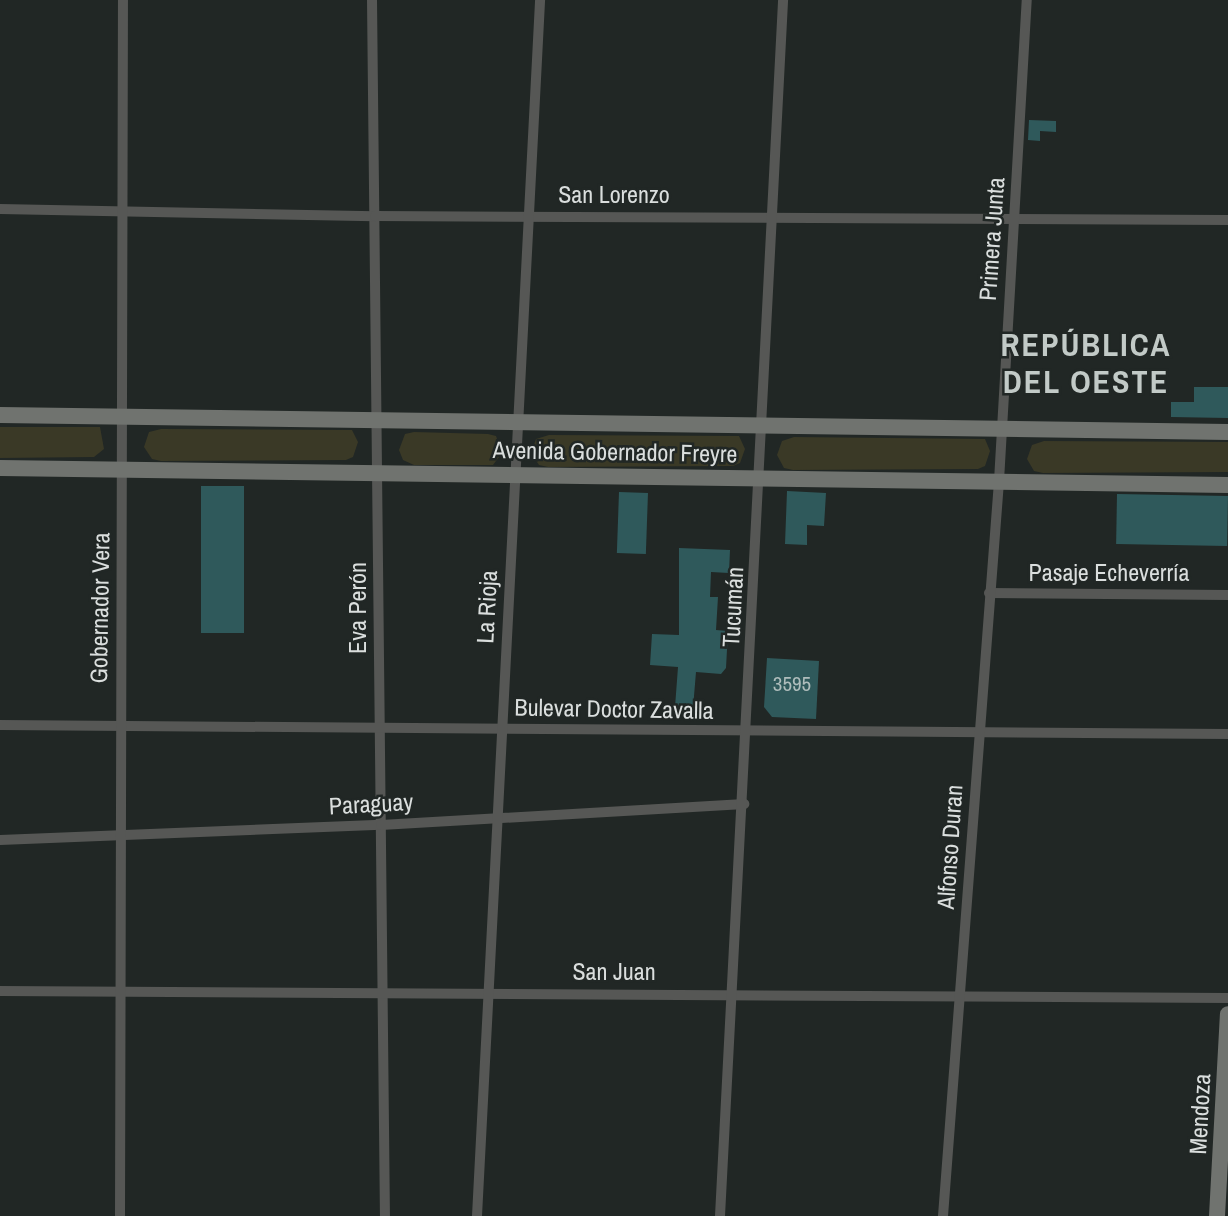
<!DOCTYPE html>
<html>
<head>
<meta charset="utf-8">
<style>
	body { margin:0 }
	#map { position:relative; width:1228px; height:1216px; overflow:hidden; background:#212725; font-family:"Archivo Narrow",sans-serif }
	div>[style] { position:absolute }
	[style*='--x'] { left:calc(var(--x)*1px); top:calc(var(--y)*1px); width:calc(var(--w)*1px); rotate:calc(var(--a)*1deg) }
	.green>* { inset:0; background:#3a3926 }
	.building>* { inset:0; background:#2f595b; transform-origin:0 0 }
	.street>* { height:10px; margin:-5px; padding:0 5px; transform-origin:5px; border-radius:5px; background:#565755 }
	.secondary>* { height:16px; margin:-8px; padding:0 8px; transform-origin:8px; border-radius:8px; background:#70736f }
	span { translate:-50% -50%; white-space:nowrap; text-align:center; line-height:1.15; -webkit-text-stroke:5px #212725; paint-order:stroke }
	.number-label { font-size:21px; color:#afbdbc }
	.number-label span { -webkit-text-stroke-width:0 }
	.street-label { font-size:24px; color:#dadedd }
	.district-label { font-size:32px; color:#c2cac7; font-weight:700; letter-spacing:2px }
</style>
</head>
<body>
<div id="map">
	<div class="green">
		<div style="clip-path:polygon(0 427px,100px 427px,104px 449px,94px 457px,0 458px)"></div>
		<div style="clip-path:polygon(161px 429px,352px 430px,358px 442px,353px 457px,346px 460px,161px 461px,152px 459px,144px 447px,149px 432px)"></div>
		<div style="clip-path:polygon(414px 432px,488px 434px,496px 436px,502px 453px,493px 465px,414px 465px,403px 460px,399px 450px,405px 434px)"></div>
		<div style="clip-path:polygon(549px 435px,739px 436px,745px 449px,740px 463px,733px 466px,548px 467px,539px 465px,531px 453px,536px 439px)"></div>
		<div style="clip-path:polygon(794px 437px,985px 439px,990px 451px,985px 466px,978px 469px,793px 470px,784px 468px,777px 455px,782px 441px)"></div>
		<div style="clip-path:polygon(1044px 441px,1228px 442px,1228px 472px,1043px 473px,1034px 471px,1027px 459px,1032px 445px)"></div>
	</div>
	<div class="building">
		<div style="clip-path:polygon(1029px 120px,1056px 121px,1056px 132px,1040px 131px,1040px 141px,1028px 140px)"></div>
		<div style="clip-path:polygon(1194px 387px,1228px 387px,1228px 418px,1171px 417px,1171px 402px,1194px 402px)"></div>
		<div style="left:201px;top:486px;width:43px;height:147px"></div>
		<div style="clip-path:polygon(787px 491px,826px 493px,824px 526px,807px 525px,807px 545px,785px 544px)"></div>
		<div style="left:619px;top:492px;width:29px;height:61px;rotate:2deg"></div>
		<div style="left:1117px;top:494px;width:111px;height:50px;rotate:1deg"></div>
		<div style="clip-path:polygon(679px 548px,730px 550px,729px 573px,711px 572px,710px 597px,718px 597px,716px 630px,728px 631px,726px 668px,721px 674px,696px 672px,693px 708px,675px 707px,678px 667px,650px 665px,652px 634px,679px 635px)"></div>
		<div style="clip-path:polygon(767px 658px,819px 661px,816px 719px,772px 717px,764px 707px)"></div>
	</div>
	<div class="street">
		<div style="--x:372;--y:0;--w:1216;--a:89.39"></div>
		<div style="--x:0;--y:209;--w:375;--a:1.1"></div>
		<div style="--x:375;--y:216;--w:853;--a:0.27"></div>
		<div style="--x:989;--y:593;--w:239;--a:0.5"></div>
		<div style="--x:0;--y:725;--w:1228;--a:0.42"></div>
		<div style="--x:0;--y:840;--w:381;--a:-2.3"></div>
		<div style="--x:381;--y:825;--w:364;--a:-3.3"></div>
		<div style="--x:0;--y:991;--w:1228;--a:0.33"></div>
		<div style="--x:120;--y:1216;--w:1216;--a:-89.86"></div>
		<div style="--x:477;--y:1216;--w:1218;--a:-87.03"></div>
		<div style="--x:720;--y:1216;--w:1218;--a:-87.03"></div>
		<div style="--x:943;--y:1216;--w:737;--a:-85.64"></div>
		<div style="--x:999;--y:481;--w:482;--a:-86.7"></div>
	</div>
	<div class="secondary">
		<div style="--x:0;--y:415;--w:1228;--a:0.79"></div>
		<div style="--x:0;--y:468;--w:1228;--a:0.79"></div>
		<div style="--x:1217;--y:1216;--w:202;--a:-86.9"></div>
	</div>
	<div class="number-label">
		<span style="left:792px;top:684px">3595</span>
	</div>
	<div class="street-label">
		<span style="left:614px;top:195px">San Lorenzo</span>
		<span style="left:992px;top:239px;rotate:-86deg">Primera Junta</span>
		<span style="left:615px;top:452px;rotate:1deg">Avenida Gobernador Freyre</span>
		<span style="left:1109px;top:573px">Pasaje Echeverría</span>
		<span style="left:487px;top:607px;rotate:-87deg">La Rioja</span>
		<span style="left:733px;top:607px;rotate:-87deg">Tucumán</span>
		<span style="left:100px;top:608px;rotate:-89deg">Gobernador Vera</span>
		<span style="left:358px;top:608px;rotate:-90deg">Eva Perón</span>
		<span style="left:614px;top:709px;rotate:1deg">Bulevar Doctor Zavalla</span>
		<span style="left:371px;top:804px;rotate:-3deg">Paraguay</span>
		<span style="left:950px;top:847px;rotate:-86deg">Alfonso Duran</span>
		<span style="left:614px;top:972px">San Juan</span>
		<span style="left:1200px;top:1114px;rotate:-87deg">Mendoza</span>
	</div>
	<div class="district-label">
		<span style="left:1086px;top:364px">REPÚBLICA<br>DEL OESTE</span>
	</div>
</div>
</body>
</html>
